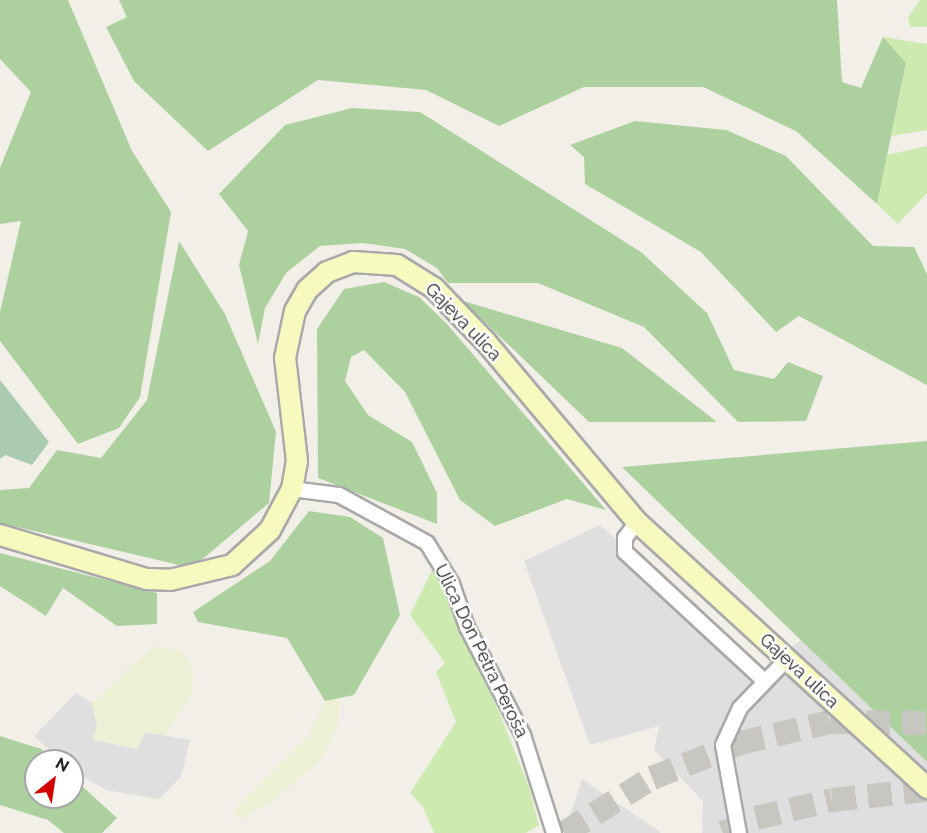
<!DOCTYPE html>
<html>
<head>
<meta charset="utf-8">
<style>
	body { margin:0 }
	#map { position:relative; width:927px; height:833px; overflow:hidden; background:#f2efe9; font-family:Raleway,sans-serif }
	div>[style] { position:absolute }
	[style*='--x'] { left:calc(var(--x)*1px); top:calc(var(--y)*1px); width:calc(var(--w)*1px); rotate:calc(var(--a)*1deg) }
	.residential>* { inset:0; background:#e0dfdf }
	.farmland>* { inset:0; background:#eef0d5 }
	.grass>* { inset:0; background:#cdebb0 }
	.forest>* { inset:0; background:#add19e }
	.cemetery>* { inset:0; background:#aacbaf }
	.highway-tunnel>* { height:24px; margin-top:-12px; transform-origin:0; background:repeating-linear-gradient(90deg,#c8c6c1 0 24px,transparent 0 36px) }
	.roads { filter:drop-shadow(2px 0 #a9a9a9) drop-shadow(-2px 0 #a9a9a9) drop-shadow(0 2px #a9a9a9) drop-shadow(0 -2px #a9a9a9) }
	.street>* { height:14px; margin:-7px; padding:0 7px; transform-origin:7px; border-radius:7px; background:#fff }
	.secondary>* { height:20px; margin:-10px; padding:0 10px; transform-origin:10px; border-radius:10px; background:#f7fabf }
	span { translate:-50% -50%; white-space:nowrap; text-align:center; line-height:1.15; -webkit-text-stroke:4.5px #fff; paint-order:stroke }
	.street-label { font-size:18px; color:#222 }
	.north { position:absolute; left:24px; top:749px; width:60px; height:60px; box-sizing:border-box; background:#fff; border:2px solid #a7a7a7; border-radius:50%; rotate:30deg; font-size:16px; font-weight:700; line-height:24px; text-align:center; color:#222 }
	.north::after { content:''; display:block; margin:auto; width:21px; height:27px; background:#d40000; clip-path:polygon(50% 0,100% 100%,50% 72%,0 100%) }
</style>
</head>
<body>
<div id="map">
	<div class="residential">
		<div style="clip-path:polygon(600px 525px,763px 669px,801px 640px,927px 762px,927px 833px,702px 833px,703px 801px,654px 750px,659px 726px,590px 745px,524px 561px)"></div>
		<div style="clip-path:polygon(76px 693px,92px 703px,97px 726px,93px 739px,145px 732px,190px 740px,181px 777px,159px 799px,106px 790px,73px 771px,72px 761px,61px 761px,34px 736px)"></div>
		<div style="clip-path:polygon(582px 779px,660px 832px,660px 833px,564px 833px)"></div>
	</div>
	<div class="farmland">
		<div style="clip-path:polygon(152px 647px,179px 650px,187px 657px,193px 670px,192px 694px,165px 735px,145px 732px,137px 749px,93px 740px,97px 726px,92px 703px)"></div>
		<div style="clip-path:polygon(339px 698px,338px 727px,322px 758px,275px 800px,237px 821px,234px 809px,309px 734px,325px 701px)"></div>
	</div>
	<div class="grass">
		<div style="clip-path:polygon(920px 0,927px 0,927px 27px,910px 27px,908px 17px)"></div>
		<div style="clip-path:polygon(883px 37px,927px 44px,927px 130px,891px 136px,906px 64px)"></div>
		<div style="clip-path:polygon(927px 146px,927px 193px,898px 224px,877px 204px,887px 155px)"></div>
		<div style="clip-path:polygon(433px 568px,449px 587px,529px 787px,539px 825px,526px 833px,434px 833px,423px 807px,410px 793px,456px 722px,436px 672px,445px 663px,410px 615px)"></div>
	</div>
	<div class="forest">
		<div style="clip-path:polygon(0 0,68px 0,132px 151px,171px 212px,140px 397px,119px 428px,78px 444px,0 341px,0 312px,21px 221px,0 224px,0 168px,31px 92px,0 59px)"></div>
		<div style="clip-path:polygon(119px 0,837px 0,842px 82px,861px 88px,883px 37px,906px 63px,877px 204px,796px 131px,703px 87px,584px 87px,499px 126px,426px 90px,318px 80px,208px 151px,134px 81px,106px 27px,127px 17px)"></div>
		<div style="clip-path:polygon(352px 108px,420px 112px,641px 252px,707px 313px,734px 370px,774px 379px,788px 362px,823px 376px,806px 421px,738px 422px,644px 327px,538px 283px,448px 283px,437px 268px,405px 249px,363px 243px,320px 246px,286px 273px,265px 308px,258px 344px,239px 265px,248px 231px,219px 194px,285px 125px)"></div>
		<div style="clip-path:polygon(635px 121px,726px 130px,786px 156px,873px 246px,914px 247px,927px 274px,927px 385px,799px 316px,776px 332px,701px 252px,585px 184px,584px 157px,570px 145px)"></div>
		<div style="clip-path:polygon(179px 241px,225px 314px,276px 432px,269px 503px,192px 568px,0 523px,0 490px,29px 488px,57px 450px,101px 458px,147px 400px)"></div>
		<div style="clip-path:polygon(384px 282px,419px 297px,447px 324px,606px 510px,567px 499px,495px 526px,460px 500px,405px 392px,364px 350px,351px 357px,345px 381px,368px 415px,412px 442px,437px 493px,437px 524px,318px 478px,317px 329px,344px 289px)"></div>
		<div style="clip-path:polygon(463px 301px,622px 348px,717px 422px,589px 422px)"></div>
		<div style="clip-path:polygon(927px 441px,927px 762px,622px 467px)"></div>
		<div style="clip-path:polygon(309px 511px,350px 517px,383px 538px,400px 615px,354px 695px,325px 701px,287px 638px,198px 622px,193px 612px,270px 561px)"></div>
		<div style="clip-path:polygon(0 553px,157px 593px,157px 624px,117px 626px,63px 588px,46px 616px,0 586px)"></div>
		<div style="clip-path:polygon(0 736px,41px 749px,54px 761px,36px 761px,36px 797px,72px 797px,72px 777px,117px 818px,102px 833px,64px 833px,48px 820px,0 805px)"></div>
	</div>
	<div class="cemetery">
		<div style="clip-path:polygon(0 380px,49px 442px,32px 465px,5px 455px,0 459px)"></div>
	</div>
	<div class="highway-tunnel">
		<div style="--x:564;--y:833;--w:104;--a:-32"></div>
		<div style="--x:652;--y:778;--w:95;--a:-21.7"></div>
		<div style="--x:740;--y:743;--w:92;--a:-13.1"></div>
		<div style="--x:830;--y:722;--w:97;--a:0.6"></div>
		<div style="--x:723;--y:833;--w:36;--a:-24"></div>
		<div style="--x:756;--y:818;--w:78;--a:-13.3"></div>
		<div style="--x:832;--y:800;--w:96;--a:-6"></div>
	</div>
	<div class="roads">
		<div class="street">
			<div style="--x:292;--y:489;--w:47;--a:7.3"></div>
			<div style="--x:339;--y:495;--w:100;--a:28.6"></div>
			<div style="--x:427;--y:543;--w:48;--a:58.6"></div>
			<div style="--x:452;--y:584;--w:46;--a:70.8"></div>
			<div style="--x:467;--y:627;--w:122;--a:62.6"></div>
			<div style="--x:523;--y:735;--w:103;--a:72.4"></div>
			<div style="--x:637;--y:522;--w:20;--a:127"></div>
			<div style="--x:625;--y:538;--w:14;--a:90"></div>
			<div style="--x:625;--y:552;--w:188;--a:42.8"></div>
			<div style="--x:739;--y:833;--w:89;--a:-100.3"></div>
			<div style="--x:723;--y:745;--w:41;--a:-65.3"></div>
			<div style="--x:740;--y:708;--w:66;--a:-46.2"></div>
		</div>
		<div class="secondary">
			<div style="--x:0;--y:535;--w:153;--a:16.7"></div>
			<div style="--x:147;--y:579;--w:23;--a:2"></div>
			<div style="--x:170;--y:580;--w:64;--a:-13.6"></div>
			<div style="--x:232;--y:565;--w:52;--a:-42.6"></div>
			<div style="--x:270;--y:530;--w:47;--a:-61.8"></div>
			<div style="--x:292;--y:489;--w:28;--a:-80"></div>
			<div style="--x:297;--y:461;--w:104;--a:-96.6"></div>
			<div style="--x:285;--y:358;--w:48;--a:-78"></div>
			<div style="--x:295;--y:311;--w:24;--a:-60"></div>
			<div style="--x:307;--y:290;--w:27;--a:-42"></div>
			<div style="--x:327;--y:272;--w:28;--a:-21"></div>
			<div style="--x:353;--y:262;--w:44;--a:3.9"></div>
			<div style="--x:397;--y:265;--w:44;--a:31.9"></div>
			<div style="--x:434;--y:288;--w:75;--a:46.1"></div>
			<div style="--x:486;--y:342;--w:235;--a:50"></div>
			<div style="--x:637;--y:522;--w:394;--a:42.5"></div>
		</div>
	</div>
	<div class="street-label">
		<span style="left:463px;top:322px;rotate:46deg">Gajeva ulica</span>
		<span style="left:481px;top:651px;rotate:64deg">Ulica Don Petra Peroša</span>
		<span style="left:799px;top:671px;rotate:43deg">Gajeva ulica</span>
	</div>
	<div class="north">N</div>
</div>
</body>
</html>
